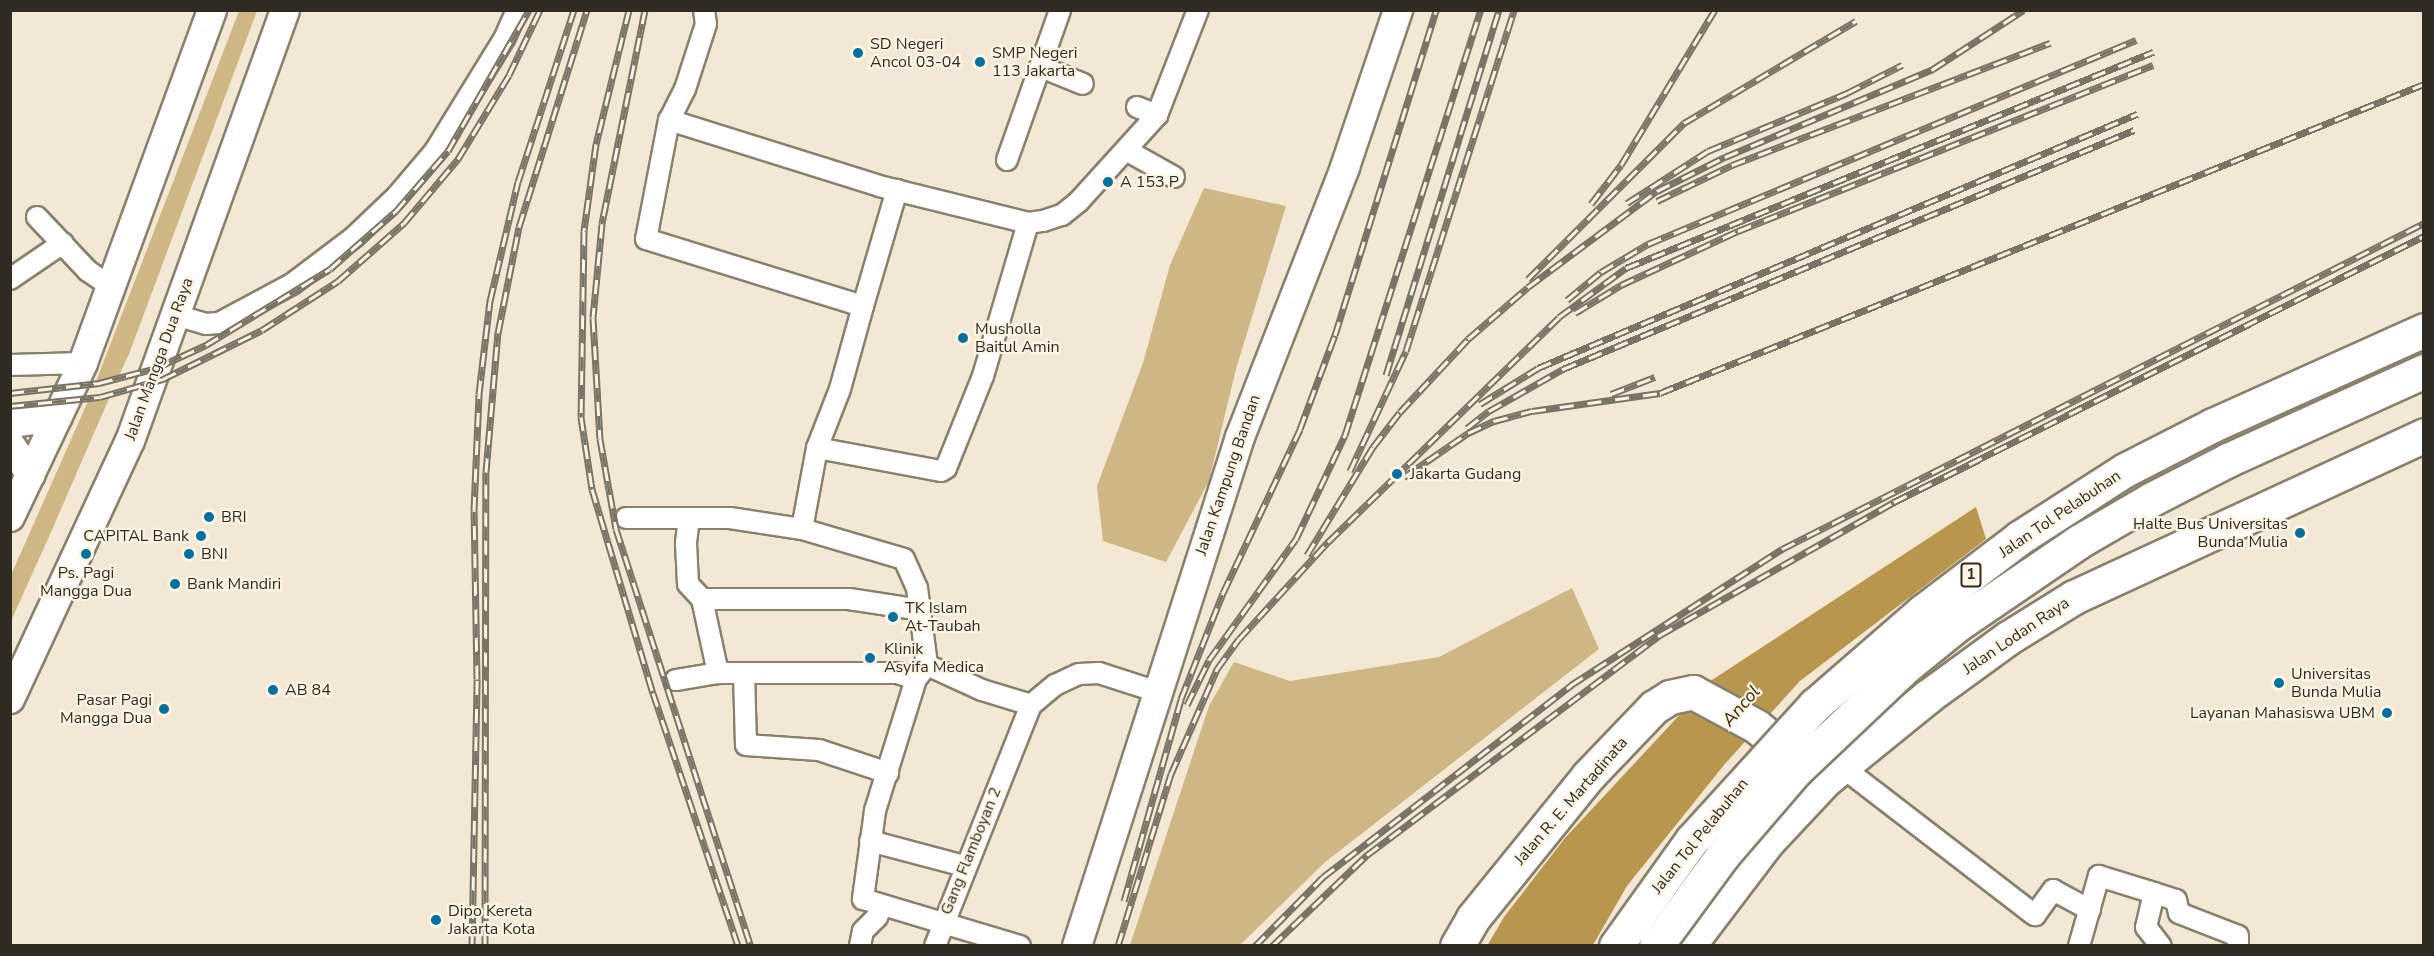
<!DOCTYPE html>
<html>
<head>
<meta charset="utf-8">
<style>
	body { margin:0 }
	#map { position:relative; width:2434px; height:956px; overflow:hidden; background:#f3e8d3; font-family:"Nunito Sans",sans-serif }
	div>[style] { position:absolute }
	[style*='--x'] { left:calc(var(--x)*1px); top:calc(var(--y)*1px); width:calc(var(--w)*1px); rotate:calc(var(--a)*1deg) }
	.green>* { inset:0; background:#cfb685 }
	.water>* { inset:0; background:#b9964e }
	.roads { filter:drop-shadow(2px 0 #89806d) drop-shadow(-2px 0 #89806d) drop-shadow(0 2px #89806d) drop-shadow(0 -2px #89806d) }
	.street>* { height:20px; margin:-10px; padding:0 10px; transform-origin:10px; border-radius:10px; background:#fff }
	.secondary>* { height:28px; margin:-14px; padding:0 14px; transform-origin:14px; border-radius:14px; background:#fff }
	.highway>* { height:33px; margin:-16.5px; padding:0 16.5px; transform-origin:16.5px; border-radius:16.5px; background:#fff }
	.rail>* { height:7px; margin-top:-3.5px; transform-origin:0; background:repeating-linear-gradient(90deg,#fef5e5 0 14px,#7a7467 0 28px); box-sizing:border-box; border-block:2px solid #7a7467 }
	.bridges { filter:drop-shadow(2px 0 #89806d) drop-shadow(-2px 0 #89806d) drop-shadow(0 2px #89806d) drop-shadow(0 -2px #89806d) }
	.highway-bridge>* { height:33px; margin:-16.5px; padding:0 16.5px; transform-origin:16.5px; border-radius:16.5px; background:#fff }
	.dots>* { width:16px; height:16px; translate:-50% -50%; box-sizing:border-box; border:3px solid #fef5e5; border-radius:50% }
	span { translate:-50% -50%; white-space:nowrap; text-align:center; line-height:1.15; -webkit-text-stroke:4.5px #fef5e5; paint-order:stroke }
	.shield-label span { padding:2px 4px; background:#fef5e5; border:2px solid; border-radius:4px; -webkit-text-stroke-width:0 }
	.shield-label { font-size:15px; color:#2f2b23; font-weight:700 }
	.poi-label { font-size:16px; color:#2f2b23 }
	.left { translate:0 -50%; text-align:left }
	.right { translate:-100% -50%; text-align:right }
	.street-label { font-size:16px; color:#2f2b23 }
	.water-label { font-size:18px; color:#372907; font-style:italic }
	.frame { position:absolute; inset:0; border:12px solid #2f2b23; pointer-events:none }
</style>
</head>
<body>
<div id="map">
	<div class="green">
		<div style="clip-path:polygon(239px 11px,257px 11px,129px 354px,118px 378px,95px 384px)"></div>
		<div style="clip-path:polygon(1204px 188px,1286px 206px,1236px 369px,1209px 481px,1166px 562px,1103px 541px,1097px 486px,1143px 363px,1170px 265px)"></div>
		<div style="clip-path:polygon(111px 394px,51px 532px,11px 621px,11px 575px,89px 399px)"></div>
		<div style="clip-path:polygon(1572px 588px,1599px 649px,1324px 863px,1240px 945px,1130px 945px,1209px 706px,1234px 662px,1290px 681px,1439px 657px)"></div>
	</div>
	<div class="water">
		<div style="clip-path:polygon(1976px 507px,1986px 539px,1800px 681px,1724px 765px,1627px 886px,1593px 945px,1487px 946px,1504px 917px,1565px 838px,1712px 680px)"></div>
	</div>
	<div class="roads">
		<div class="street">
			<div style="--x:704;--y:10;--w:14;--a:82"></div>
			<div style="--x:706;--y:24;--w:68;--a:107.9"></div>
			<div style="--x:685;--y:89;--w:35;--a:117"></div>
			<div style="--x:669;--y:120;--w:121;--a:100.9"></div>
			<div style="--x:646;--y:239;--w:227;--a:17.2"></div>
			<div style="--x:863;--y:306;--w:121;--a:-73.7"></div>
			<div style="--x:1041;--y:67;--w:45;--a:22"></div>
			<div style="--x:1137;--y:107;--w:22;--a:22"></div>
			<div style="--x:669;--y:120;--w:220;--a:17.4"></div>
			<div style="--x:879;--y:186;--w:154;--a:13.9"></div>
			<div style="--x:1028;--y:223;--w:15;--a:-8"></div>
			<div style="--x:1043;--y:221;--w:20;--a:-18"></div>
			<div style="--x:1062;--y:215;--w:22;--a:-39"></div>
			<div style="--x:1079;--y:201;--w:116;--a:-47.8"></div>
			<div style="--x:1157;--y:115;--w:113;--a:-68.7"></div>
			<div style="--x:1126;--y:150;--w:55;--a:29.4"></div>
			<div style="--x:1007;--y:160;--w:159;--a:-70.5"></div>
			<div style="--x:37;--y:217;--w:74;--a:46.6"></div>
			<div style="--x:88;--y:271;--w:27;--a:34"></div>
			<div style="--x:10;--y:279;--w:64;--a:-34.2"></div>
			<div style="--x:175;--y:315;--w:32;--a:16"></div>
			<div style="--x:206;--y:324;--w:13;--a:-4"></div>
			<div style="--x:219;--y:323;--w:83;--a:-28.1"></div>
			<div style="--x:292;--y:284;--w:78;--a:-37.2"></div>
			<div style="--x:354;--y:237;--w:59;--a:-43.6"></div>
			<div style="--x:397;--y:196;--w:59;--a:-49.8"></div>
			<div style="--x:435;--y:151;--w:134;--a:-58.4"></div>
			<div style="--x:505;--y:37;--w:30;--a:-66"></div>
			<div style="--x:10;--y:365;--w:73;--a:-1.6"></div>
			<div style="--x:817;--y:448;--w:126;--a:10.5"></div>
			<div style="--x:941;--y:471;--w:6;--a:-31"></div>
			<div style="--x:946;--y:468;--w:99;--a:-68.1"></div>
			<div style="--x:983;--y:376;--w:159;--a:-73.6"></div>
			<div style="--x:626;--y:518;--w:104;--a:0"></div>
			<div style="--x:730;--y:518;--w:73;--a:8.7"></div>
			<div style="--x:802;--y:529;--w:106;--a:16.4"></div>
			<div style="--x:904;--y:559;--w:32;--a:66"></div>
			<div style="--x:917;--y:588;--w:78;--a:82.6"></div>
			<div style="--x:927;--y:665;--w:18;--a:128"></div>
			<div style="--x:916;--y:679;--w:19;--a:-162"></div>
			<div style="--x:898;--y:673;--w:180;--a:180"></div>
			<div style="--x:718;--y:673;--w:43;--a:170.5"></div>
			<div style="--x:689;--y:518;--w:25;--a:97"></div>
			<div style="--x:686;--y:543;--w:41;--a:87.2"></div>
			<div style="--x:688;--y:584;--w:21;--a:47"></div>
			<div style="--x:702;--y:599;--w:76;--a:77.8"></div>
			<div style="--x:802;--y:529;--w:82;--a:-79.5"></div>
			<div style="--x:817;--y:448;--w:63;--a:-68.7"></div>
			<div style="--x:840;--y:389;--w:86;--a:-74.5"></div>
			<div style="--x:702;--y:599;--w:147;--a:0"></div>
			<div style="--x:849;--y:599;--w:74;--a:8.6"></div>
			<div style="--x:927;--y:665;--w:60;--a:24.4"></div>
			<div style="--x:982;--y:690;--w:51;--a:17"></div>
			<div style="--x:744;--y:673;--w:72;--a:88.4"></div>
			<div style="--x:746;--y:745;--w:73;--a:3.9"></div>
			<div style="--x:819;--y:750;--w:73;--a:18.4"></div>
			<div style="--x:916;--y:679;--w:138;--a:107.3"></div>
			<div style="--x:875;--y:811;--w:89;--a:97.8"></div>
			<div style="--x:863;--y:899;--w:164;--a:16.7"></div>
			<div style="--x:1841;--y:766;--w:241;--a:37.6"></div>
			<div style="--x:2032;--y:913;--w:4;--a:34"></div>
			<div style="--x:2035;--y:915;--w:31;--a:-54"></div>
			<div style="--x:2053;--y:890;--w:42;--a:28.4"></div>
			<div style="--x:870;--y:841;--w:97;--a:14.9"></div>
			<div style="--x:2154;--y:893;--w:23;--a:18"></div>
			<div style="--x:2176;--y:900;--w:13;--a:77"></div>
			<div style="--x:2179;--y:913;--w:63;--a:21.3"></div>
			<div style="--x:2238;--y:936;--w:10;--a:90"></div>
			<div style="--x:860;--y:946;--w:15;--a:-79"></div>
			<div style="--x:863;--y:931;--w:20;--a:-45"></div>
			<div style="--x:877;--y:917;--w:12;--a:-66"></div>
			<div style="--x:935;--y:946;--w:259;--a:-68.3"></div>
			<div style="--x:1031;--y:705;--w:31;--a:-40"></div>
			<div style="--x:1055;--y:685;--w:26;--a:-25"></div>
			<div style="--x:1079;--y:674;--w:20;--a:-3"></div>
			<div style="--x:1099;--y:673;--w:62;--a:17.9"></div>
			<div style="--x:2079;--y:946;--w:73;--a:-74.1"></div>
			<div style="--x:2099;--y:876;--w:58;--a:17.2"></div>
			<div style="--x:2154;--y:893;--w:35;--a:103"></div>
			<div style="--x:2146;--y:927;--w:24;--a:52"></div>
		</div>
		<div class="secondary">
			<div style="--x:10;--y:423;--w:48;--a:-7.1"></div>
			<div style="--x:10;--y:444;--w:37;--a:56"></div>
			<div style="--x:10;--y:517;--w:170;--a:-64.6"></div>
			<div style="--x:83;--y:363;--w:376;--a:-69.9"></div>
			<div style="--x:10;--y:699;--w:285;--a:-65.1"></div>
			<div style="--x:130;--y:441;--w:458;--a:-70.2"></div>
			<div style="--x:1077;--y:946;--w:534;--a:-72.24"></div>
			<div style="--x:1240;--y:437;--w:290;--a:-68.7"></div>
			<div style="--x:1345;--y:167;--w:166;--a:-71.3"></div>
		</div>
		<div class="highway">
			<div style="--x:1457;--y:946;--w:32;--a:-60"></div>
			<div style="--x:1473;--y:918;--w:183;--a:-51"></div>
			<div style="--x:1588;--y:776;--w:95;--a:-46.3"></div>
			<div style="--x:1654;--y:707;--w:19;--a:-32"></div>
			<div style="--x:1670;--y:697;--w:24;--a:-12"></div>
			<div style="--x:1693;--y:692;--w:72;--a:28.4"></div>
			<div style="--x:1756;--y:726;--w:57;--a:39.3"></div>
			<div style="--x:1688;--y:946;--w:131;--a:-52.8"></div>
			<div style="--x:1767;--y:842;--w:85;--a:-46.9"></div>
			<div style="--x:1825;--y:780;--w:132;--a:-39.1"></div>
			<div style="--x:1927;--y:697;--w:100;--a:-36.1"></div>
			<div style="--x:2008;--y:638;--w:78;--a:-31.8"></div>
			<div style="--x:2074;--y:597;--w:386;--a:-24.8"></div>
		</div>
	</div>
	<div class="rail">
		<div style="--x:629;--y:10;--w:138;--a:103.8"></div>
		<div style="--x:596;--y:144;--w:88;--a:97.9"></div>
		<div style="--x:584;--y:231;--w:186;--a:90.9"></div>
		<div style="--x:581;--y:417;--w:73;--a:81.3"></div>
		<div style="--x:592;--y:489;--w:213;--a:73.4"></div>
		<div style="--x:653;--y:693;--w:267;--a:71.4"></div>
		<div style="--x:645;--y:10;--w:218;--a:101.4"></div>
		<div style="--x:602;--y:224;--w:94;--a:95.5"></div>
		<div style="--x:593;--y:318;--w:121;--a:86.7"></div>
		<div style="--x:600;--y:439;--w:91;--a:79.9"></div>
		<div style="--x:616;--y:529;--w:438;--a:72.1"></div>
		<div style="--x:1657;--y:201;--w:83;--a:-25.6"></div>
		<div style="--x:1732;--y:165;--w:341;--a:-21"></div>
		<div style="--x:1627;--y:203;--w:96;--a:-32.7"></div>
		<div style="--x:1708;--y:151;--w:151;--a:-22.6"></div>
		<div style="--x:1847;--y:93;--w:62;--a:-27"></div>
		<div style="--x:1591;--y:204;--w:49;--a:-52.4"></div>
		<div style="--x:1621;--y:165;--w:181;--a:-58.8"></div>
		<div style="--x:1528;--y:279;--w:221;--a:-45"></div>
		<div style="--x:1684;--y:123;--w:200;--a:-30.7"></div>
		<div style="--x:1567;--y:300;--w:44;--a:-39.5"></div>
		<div style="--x:1601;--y:272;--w:55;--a:-30.8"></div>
		<div style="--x:1648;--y:244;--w:529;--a:-22.69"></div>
		<div style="--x:1575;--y:313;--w:54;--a:-31.3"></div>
		<div style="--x:1621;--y:285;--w:129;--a:-24.8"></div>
		<div style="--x:1738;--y:231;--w:447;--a:-21.8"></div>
		<div style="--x:1386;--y:375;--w:382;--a:-72.8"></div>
		<div style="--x:10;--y:393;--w:90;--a:-6.4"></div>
		<div style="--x:99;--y:383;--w:59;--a:-14.7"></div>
		<div style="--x:156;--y:368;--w:55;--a:-24.7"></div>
		<div style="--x:206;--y:345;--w:145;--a:-31.5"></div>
		<div style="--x:330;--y:269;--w:88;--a:-41.3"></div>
		<div style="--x:396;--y:211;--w:79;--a:-49.1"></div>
		<div style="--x:448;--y:151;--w:163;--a:-60.1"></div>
		<div style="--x:1611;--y:394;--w:47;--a:-21.1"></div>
		<div style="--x:1480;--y:404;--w:68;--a:-31.8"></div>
		<div style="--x:1538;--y:368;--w:651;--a:-22.98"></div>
		<div style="--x:10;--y:406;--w:90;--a:-5.7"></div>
		<div style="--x:100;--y:397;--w:66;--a:-15.9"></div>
		<div style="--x:163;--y:379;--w:110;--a:-26.3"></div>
		<div style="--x:262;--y:330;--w:90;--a:-32.8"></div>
		<div style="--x:338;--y:281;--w:88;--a:-41.3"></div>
		<div style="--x:404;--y:223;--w:84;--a:-49.8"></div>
		<div style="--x:458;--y:159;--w:98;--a:-58.7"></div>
		<div style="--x:509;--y:75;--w:72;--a:-64.5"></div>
		<div style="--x:1467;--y:428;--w:28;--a:-38"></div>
		<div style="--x:1489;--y:411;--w:85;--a:-29.6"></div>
		<div style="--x:1563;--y:369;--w:619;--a:-22.71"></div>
		<div style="--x:1350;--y:471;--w:132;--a:-65"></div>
		<div style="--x:1406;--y:351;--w:358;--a:-72.4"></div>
		<div style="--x:1404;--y:477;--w:78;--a:-34.5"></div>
		<div style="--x:1468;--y:433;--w:29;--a:-25"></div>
		<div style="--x:1494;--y:421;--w:39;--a:-15"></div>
		<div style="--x:1532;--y:411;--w:129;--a:-8"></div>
		<div style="--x:1660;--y:393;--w:824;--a:-22.02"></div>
		<div style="--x:1307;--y:555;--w:127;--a:-58.6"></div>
		<div style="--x:1373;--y:447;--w:44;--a:-52.4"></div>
		<div style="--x:1400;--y:412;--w:100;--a:-47"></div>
		<div style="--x:1468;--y:339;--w:79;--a:-40.9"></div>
		<div style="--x:1528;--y:287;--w:161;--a:-36.7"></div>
		<div style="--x:1657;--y:191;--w:76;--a:-26.6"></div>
		<div style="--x:1725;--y:157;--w:226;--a:-22.9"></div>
		<div style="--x:1933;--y:69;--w:108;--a:-33"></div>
		<div style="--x:1187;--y:705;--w:50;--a:-63.9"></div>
		<div style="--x:1209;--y:660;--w:149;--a:-54.3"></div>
		<div style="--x:1296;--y:539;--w:115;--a:-64.8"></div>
		<div style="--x:1345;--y:435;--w:446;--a:-72.3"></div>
		<div style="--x:1124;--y:901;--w:210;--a:-74.2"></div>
		<div style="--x:1181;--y:699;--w:114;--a:-68.4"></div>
		<div style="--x:1223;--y:593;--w:181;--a:-64.8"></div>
		<div style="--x:1300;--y:429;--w:100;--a:-69.6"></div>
		<div style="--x:1335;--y:335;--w:340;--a:-72.7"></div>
		<div style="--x:472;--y:946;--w:267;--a:-88.9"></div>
		<div style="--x:477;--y:679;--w:169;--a:-91"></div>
		<div style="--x:474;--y:510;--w:116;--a:-87.5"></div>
		<div style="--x:479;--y:394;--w:94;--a:-83.3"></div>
		<div style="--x:490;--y:301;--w:122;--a:-76.8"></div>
		<div style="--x:518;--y:182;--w:181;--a:-72"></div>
		<div style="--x:485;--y:946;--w:474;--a:-89.9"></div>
		<div style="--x:486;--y:472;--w:140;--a:-85.1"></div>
		<div style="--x:498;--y:333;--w:108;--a:-78.8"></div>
		<div style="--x:519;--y:227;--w:227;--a:-72.6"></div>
		<div style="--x:1118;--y:946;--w:180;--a:-72.9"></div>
		<div style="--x:1171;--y:774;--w:115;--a:-66.3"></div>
		<div style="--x:1217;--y:669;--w:37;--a:-54"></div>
		<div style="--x:1239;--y:639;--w:132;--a:-47.5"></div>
		<div style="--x:1328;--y:542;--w:322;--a:-44.2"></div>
		<div style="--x:1559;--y:317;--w:83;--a:-36.2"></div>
		<div style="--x:1626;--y:268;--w:570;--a:-22.29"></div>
		<div style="--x:1255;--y:946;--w:97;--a:-45.4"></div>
		<div style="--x:1323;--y:877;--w:314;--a:-37.7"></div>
		<div style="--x:1571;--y:685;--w:251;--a:-32.8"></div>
		<div style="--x:1782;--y:549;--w:720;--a:-26.92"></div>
		<div style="--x:1272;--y:946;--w:132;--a:-43.8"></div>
		<div style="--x:1367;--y:855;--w:366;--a:-36.9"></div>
		<div style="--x:1660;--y:635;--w:269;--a:-29.6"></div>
		<div style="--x:1894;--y:502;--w:593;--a:-26.65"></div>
	</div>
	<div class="bridges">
		<div class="highway-bridge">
			<div style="--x:1616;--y:946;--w:130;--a:-54.4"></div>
			<div style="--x:1692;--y:840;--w:183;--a:-47.7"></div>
			<div style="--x:1815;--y:705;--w:142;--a:-41"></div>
			<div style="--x:1922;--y:612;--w:122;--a:-37.3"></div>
			<div style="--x:2019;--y:538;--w:126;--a:-32.7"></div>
			<div style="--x:2125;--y:470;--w:99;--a:-27.1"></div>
			<div style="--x:2213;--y:425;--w:231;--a:-24.2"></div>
			<div style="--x:1656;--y:946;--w:112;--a:-53.7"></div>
			<div style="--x:1722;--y:856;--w:113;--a:-49.3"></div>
			<div style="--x:1796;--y:770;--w:150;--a:-43.4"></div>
			<div style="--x:1905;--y:667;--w:68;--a:-39.1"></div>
			<div style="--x:1958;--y:624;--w:145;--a:-34.3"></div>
			<div style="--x:2078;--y:542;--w:86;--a:-30.2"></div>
			<div style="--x:2152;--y:499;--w:85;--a:-27.2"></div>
			<div style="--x:2228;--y:460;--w:215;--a:-24.4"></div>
		</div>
	</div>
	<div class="dots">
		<div style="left:858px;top:53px;background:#00719c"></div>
		<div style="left:980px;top:62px;background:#00719c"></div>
		<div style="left:1108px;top:182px;background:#00719c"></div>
		<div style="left:963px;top:338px;background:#00719c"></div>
		<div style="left:1397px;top:474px;background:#00719c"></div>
		<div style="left:209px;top:517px;background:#00719c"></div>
		<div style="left:2300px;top:533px;background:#00719c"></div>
		<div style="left:201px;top:536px;background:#00719c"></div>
		<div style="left:86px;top:554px;background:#00719c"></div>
		<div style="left:189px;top:554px;background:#00719c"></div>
		<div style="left:175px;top:584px;background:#00719c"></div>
		<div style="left:893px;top:617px;background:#00719c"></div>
		<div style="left:870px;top:658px;background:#00719c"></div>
		<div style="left:2279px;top:683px;background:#00719c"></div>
		<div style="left:273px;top:690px;background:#00719c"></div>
		<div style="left:164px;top:709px;background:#00719c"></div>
		<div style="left:2387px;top:713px;background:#00719c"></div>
		<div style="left:436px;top:920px;background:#00719c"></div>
	</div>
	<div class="shield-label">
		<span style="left:1971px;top:575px">1</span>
	</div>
	<div class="poi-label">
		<span class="left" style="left:870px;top:53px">SD Negeri<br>Ancol 03-04</span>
		<span class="left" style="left:992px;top:62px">SMP Negeri<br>113 Jakarta</span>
		<span class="left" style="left:1120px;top:182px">A 153 P</span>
		<span class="left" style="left:975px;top:338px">Musholla<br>Baitul Amin</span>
		<span class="left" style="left:1410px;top:474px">Jakarta Gudang</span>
		<span class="left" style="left:221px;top:517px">BRI</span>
		<span class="right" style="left:2288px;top:533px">Halte Bus Universitas<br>Bunda Mulia</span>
		<span class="right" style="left:189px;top:536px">CAPITAL Bank</span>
		<span class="left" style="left:201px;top:554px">BNI</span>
		<span style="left:86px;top:582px">Ps. Pagi<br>Mangga Dua</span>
		<span class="left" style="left:187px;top:584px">Bank Mandiri</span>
		<span class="left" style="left:905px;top:617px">TK Islam<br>At-Taubah</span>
		<span class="left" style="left:884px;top:658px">Klinik<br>Asyifa Medica</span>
		<span class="left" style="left:2291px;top:683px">Universitas<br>Bunda Mulia</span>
		<span class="left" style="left:285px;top:690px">AB 84</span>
		<span class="right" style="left:152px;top:709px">Pasar Pagi<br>Mangga Dua</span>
		<span class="right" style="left:2375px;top:713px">Layanan Mahasiswa UBM</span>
		<span class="left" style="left:448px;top:920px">Dipo Kereta<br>Jakarta Kota</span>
	</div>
	<div class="street-label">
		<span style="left:159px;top:359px;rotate:-70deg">Jalan Mangga Dua Raya</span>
		<span style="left:1228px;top:475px;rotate:-71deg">Jalan Kampung Bandan</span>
		<span style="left:2060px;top:514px;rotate:-34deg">Jalan Tol Pelabuhan</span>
		<span style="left:2016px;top:636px;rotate:-34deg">Jalan Lodan Raya</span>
		<span style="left:1571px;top:801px;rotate:-49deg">Jalan R. E. Martadinata</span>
		<span style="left:1700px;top:836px;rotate:-51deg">Jalan Tol Pelabuhan</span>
		<span style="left:971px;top:851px;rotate:-68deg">Gang Flamboyan 2</span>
	</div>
	<div class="water-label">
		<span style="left:1741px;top:706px;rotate:-49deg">Ancol</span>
	</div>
	<div class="frame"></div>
</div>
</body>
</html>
